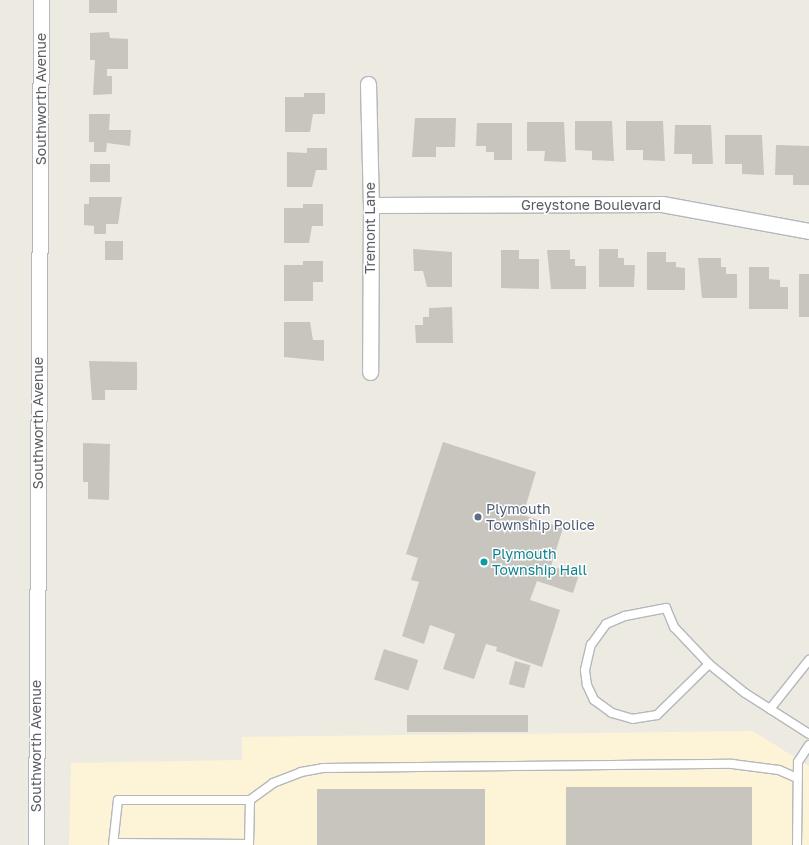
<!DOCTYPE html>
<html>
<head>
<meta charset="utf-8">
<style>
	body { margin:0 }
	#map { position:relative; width:809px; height:845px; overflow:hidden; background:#edeae2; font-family:"Golos Text",sans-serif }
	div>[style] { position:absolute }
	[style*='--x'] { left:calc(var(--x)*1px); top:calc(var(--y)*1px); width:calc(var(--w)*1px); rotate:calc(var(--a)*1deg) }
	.commercial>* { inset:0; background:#fdf3d6 }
	.building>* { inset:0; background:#c8c5bf; transform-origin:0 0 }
	.roads { filter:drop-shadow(1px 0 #b4b8bc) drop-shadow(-1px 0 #b4b8bc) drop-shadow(0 1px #b4b8bc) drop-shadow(0 -1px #b4b8bc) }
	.service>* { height:8px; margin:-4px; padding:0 4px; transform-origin:4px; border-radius:4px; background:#fff }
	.minor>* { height:15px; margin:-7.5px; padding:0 7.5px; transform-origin:7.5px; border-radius:7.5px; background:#fff }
	.dots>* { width:11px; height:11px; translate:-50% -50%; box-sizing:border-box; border:2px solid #fff; border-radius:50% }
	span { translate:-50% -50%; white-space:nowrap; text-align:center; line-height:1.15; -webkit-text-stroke:3px #fff; paint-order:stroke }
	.street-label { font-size:14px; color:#5a5e62 }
	.service-label { font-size:14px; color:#4e5e75 }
	.left { translate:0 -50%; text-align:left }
	.culture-label { font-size:14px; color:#0d838f }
</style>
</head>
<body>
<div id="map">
	<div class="commercial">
		<div style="clip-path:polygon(753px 731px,809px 766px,809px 845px,69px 845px,71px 763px,242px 760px,242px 737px)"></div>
	</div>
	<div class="building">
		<div style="left:89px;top:0;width:28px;height:13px"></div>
		<div style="clip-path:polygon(109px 32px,110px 38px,128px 39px,128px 69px,107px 69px,107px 76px,112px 76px,112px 94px,93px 95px,95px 60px,90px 60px,90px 33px)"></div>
		<div style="clip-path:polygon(304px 93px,325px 93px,325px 114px,313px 114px,310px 132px,285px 132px,285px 97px,304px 97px)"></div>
		<div style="clip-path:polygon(89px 114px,110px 114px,109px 130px,131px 130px,130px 146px,107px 143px,106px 152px,94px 152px,94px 142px,89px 142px)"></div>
		<div style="clip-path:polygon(415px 118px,456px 118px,455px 147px,436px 147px,436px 157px,412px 157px)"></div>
		<div style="clip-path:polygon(575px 121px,612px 121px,614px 161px,592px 160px,592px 151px,575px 150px)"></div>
		<div style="clip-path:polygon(626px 121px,663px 121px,665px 161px,643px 160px,643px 150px,626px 150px)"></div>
		<div style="clip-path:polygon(527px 122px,564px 122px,566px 162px,544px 161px,545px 151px,527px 151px)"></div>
		<div style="clip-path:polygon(477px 123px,512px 123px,512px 160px,494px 160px,494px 152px,486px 152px,486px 146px,476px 146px)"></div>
		<div style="clip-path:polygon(675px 125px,711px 125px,713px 164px,692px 164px,692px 154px,674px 154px)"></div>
		<div style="clip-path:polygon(725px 135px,762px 135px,764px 175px,742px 174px,742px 164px,725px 164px)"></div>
		<div style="clip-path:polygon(776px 145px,809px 146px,809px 185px,793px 185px,793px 175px,775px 175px)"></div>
		<div style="clip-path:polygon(307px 148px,327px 148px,327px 170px,316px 170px,312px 187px,287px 187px,287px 152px,307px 153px)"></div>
		<div style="left:90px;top:164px;width:20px;height:18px"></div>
		<div style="clip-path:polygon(89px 197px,122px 197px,118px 224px,106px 224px,106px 234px,94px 234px,94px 226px,84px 225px,84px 204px,89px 204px)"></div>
		<div style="clip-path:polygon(303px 204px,323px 204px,323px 226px,312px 226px,309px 243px,284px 243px,284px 208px,303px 208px)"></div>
		<div style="left:105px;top:241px;width:18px;height:19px"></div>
		<div style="clip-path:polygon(413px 249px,452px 252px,452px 287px,427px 287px,423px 271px,414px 271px)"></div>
		<div style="clip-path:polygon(599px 249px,618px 249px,618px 258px,624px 258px,624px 265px,635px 265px,634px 287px,599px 287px)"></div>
		<div style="clip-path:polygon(501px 250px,519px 250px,519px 259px,539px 259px,539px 289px,501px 288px)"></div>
		<div style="clip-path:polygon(547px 250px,570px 250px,570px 259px,575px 259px,575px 266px,586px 266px,586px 289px,551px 289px)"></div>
		<div style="clip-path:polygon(647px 252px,666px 252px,666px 262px,676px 262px,676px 267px,685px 268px,685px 290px,647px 290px)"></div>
		<div style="clip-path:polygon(698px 258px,721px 258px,721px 267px,726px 267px,726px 274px,737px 274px,737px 298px,702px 298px)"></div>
		<div style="clip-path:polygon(303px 261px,323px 261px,323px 282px,313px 282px,313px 301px,284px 301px,284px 265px,303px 265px)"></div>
		<div style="clip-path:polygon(749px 267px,769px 267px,769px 279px,780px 280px,780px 287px,788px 287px,788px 309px,749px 309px)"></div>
		<div style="left:799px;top:274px;width:10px;height:43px"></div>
		<div style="clip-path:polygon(452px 307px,453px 343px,416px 343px,415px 325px,423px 325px,423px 317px,429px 317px,429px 308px)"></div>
		<div style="clip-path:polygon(284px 322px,310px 322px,313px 340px,324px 340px,324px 361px,284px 357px)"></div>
		<div style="clip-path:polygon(89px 361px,137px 362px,137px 390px,105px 390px,105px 400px,92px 400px)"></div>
		<div style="clip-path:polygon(443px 442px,536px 472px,523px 515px,563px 528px,551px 566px,579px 575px,573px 593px,537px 581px,530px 600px,560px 610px,542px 667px,496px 651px,497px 647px,486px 644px,474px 679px,443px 669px,455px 634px,430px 625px,424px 644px,402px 636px,419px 582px,411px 580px,418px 558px,406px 554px)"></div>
		<div style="clip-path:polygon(83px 443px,110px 444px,109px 500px,88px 499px,88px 482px,83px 482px)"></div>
		<div style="left:384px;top:649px;width:36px;height:32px;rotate:18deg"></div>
		<div style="left:515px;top:661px;width:16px;height:24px;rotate:15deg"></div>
		<div style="left:407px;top:715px;width:121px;height:17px"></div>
		<div style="left:566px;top:787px;width:186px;height:58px"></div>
		<div style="left:485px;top:789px;width:56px;height:168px;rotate:90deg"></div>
	</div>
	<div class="roads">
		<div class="service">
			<div style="--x:709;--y:664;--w:73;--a:135.6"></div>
			<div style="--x:657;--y:715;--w:24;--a:171"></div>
			<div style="--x:633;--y:719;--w:22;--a:-164"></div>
			<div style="--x:612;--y:713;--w:22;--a:-144"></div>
			<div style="--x:594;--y:700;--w:17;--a:-115"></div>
			<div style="--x:587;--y:685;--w:15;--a:-98"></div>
			<div style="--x:585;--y:670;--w:26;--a:-77"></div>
			<div style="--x:591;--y:645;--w:26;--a:-54"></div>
			<div style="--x:606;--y:624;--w:21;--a:-23"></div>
			<div style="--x:625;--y:616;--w:42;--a:-11"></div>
			<div style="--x:666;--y:608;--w:21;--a:67"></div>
			<div style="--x:674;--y:627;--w:51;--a:46.6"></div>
			<div style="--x:709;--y:664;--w:46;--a:38.9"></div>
			<div style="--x:745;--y:693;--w:76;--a:32.6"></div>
			<div style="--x:770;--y:709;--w:63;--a:-51.5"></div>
			<div style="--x:250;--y:800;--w:29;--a:-36"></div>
			<div style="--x:273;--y:783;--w:30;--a:-21"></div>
			<div style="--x:301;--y:772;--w:22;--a:-10"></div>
			<div style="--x:323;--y:768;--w:409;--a:-0.6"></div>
			<div style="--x:732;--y:764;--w:47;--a:7.3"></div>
			<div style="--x:779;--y:770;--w:20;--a:24"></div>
			<div style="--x:113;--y:845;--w:45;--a:-83.7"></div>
			<div style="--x:118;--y:800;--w:132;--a:0"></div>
			<div style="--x:250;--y:800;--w:44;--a:91.3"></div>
			<div style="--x:249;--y:844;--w:134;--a:-179.6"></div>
			<div style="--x:797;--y:845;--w:83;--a:-89.3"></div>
			<div style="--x:798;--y:762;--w:20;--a:-57"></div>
		</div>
		<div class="minor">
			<div style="--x:368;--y:84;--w:121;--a:88.6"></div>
			<div style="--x:371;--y:205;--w:167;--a:90.3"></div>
			<div style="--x:371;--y:205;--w:291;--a:-0.2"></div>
			<div style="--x:662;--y:204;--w:149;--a:10.4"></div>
			<div style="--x:36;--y:845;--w:845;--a:-89.66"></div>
		</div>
	</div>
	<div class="dots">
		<div style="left:478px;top:517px;background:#5c6f8a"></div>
		<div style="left:484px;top:562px;background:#0f9aa8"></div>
	</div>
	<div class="street-label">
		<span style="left:41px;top:99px;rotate:-90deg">Southworth Avenue</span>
		<span style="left:591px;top:205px">Greystone Boulevard</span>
		<span style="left:370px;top:228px;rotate:-90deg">Tremont Lane</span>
		<span style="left:38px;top:423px;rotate:-90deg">Southworth Avenue</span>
		<span style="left:36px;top:746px;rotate:-90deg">Southworth Avenue</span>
	</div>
	<div class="service-label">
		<span class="left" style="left:486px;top:517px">Plymouth<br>Township Police</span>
	</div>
	<div class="culture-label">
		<span class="left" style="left:492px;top:562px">Plymouth<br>Township Hall</span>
	</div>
</div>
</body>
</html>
